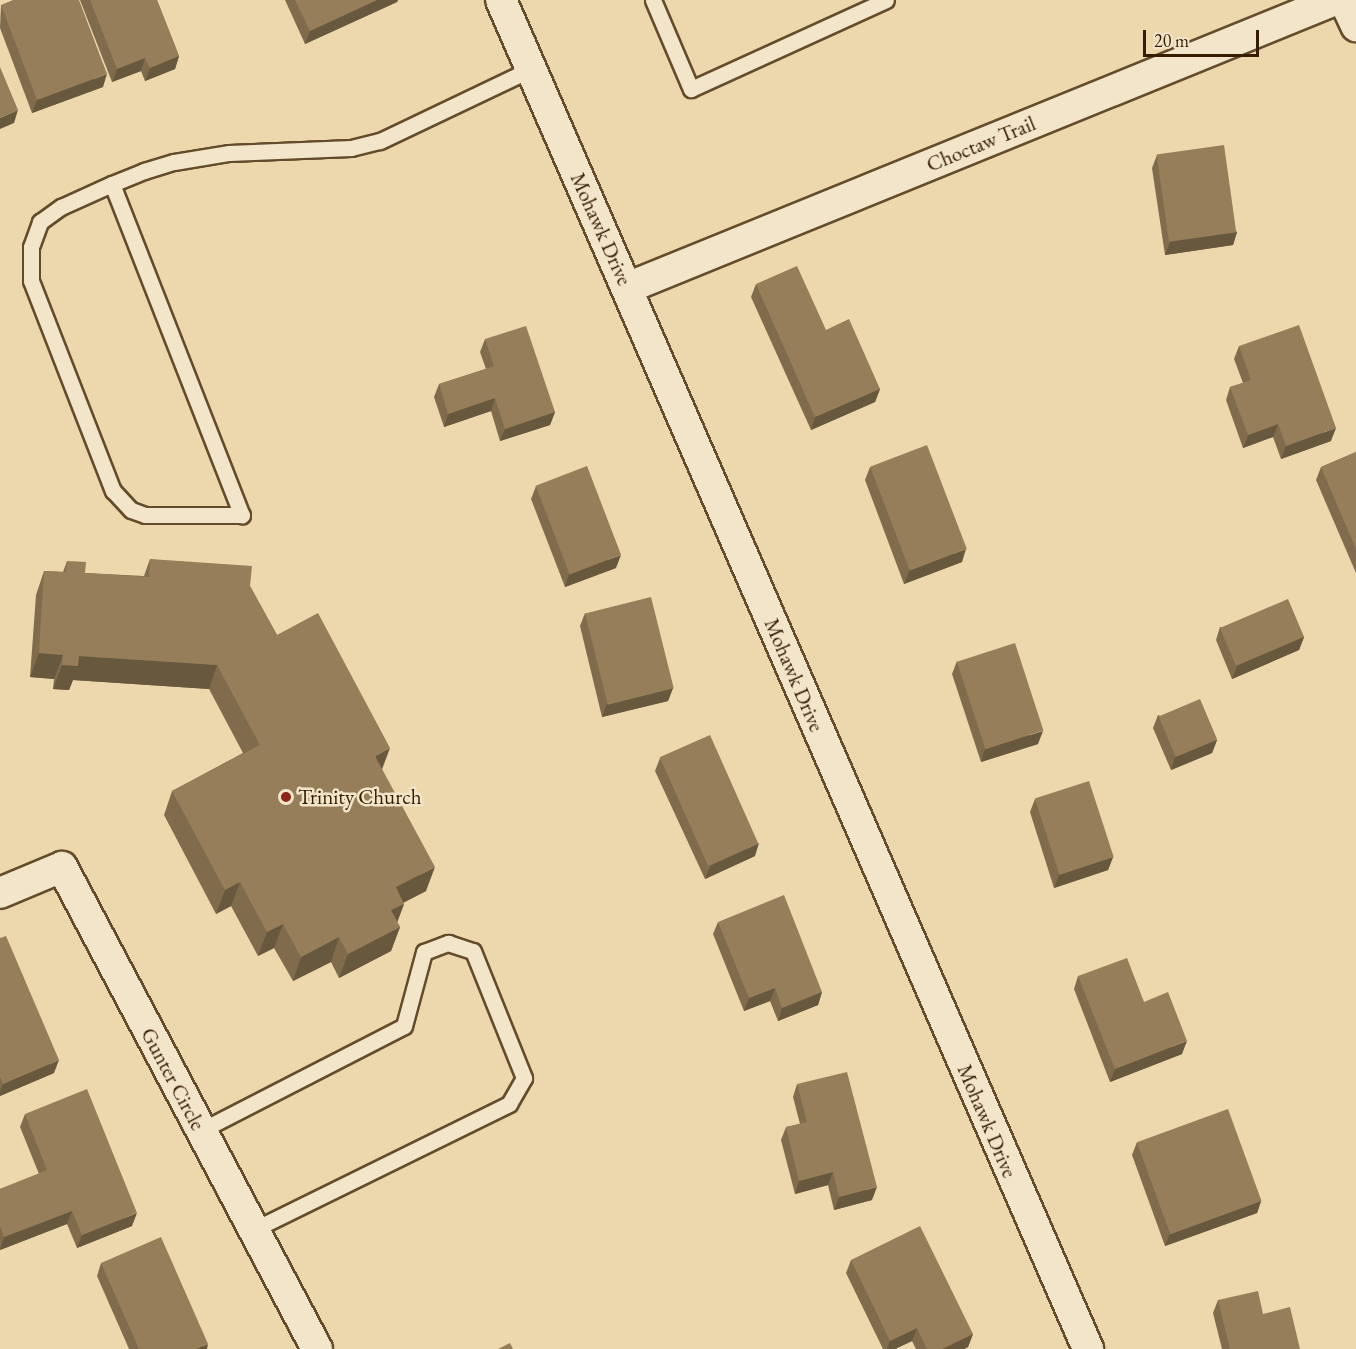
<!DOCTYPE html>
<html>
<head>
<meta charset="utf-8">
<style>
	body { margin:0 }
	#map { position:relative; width:1356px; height:1349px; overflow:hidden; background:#edd7ac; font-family:"EB Garamond",serif }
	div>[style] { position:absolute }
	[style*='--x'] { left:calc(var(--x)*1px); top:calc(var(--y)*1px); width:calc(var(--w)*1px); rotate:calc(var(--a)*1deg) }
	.roads { filter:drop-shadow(2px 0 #634c2b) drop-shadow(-2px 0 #634c2b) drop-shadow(0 2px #634c2b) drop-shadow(0 -2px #634c2b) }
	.lane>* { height:15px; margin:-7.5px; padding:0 7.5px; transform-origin:7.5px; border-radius:7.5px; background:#f3e5c9 }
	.street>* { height:30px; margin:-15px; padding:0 15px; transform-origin:15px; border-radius:15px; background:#f3e5c9 }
	.wall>* { inset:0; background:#806c4d }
	.shaded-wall>* { inset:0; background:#68583e }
	.building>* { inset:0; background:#957e59; transform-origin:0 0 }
	.dots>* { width:16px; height:16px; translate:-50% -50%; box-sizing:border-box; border:3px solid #f3e5c9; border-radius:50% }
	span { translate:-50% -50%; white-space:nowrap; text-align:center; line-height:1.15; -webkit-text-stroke:5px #f3e5c9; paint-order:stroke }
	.street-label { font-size:21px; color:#351d00 }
	.poi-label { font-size:21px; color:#351d00 }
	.left { translate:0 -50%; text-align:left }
	.scale { position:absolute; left:1143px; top:30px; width:116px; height:27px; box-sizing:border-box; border:3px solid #351d00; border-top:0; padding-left:8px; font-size:18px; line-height:21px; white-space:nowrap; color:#351d00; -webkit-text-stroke:4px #f3e5c9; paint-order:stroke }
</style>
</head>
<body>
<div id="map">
	<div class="roads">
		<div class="lane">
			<div style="--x:653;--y:0;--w:97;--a:66.9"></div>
			<div style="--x:691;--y:89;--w:214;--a:-24.5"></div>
			<div style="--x:112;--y:184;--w:356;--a:68.6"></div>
			<div style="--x:242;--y:515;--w:97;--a:180"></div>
			<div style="--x:145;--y:515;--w:15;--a:-160"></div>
			<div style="--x:131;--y:510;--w:26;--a:-133"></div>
			<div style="--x:113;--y:491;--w:225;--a:-111.3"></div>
			<div style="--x:31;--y:281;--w:34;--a:-90"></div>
			<div style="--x:31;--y:247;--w:27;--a:-70"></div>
			<div style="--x:40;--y:222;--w:26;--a:-36"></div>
			<div style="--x:61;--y:207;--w:56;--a:-24.3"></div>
			<div style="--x:112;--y:184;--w:35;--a:-22"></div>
			<div style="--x:144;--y:171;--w:31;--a:-17"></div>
			<div style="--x:174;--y:162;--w:56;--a:-9.3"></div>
			<div style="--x:229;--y:153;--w:122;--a:-2.3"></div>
			<div style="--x:351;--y:148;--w:30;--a:-14"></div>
			<div style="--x:380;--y:141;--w:167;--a:-25.5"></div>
			<div style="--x:200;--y:1131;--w:229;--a:-27.2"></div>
			<div style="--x:404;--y:1026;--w:77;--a:-74.9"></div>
			<div style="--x:424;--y:952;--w:26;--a:-21"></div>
			<div style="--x:448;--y:943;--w:26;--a:18"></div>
			<div style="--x:473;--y:951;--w:137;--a:68.1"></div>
			<div style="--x:524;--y:1078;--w:30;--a:120"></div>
			<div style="--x:509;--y:1104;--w:285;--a:153.8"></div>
		</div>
		<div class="street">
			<div style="--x:501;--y:0;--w:1471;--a:66.48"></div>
			<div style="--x:1344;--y:0;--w:29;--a:65"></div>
			<div style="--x:627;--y:288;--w:764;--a:-22.14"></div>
			<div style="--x:0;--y:893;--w:67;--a:-22.8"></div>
			<div style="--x:62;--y:867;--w:545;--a:62.12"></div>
		</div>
	</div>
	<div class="wall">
		<div style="clip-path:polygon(80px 0,157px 0,179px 56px,175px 69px,145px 81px,141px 71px,112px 82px)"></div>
		<div style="clip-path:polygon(285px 0,398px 0,397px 2px,305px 44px)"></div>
		<div style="clip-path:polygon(1px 5px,103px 87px,32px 113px,0 28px)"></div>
		<div style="clip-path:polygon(1157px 155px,1237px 232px,1233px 245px,1165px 255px,1152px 168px)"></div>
		<div style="clip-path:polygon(756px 284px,826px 330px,880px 389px,875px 402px,811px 430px,751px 297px)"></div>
		<div style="clip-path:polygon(485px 339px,555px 412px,550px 425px,500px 441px,491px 411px,444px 427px,434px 397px,439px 384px,486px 369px,480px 352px)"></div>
		<div style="clip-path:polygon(1239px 346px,1331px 441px,1281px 459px,1273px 437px,1243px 448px,1226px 400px,1230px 387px,1243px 383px,1234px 359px)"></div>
		<div style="clip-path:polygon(1356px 452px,1356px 573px,1316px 480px,1321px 467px)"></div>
		<div style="clip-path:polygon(870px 467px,962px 562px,904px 584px,865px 480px)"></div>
		<div style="clip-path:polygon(536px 486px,616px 568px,565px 587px,531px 499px)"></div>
		<div style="clip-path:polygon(150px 559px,250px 586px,277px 635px,382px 769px,426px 891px,403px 903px,404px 904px,397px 922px,400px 927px,391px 951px,339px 978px,331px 962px,293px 981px,274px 948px,258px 956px,231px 906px,216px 914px,164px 815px,172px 791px,243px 753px,209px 689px,73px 680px,69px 690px,53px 689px,54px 679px,30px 677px,36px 595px,44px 571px,63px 572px,67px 561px,85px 573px,144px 576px)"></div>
		<div style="clip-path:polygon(585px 613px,673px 688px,668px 701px,602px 717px,580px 626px)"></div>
		<div style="clip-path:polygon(1220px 627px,1304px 637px,1299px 650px,1232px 679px,1216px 640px)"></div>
		<div style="clip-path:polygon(957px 661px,1038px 744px,981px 762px,952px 674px)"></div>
		<div style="clip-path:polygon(1158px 715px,1217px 740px,1212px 753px,1171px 770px,1153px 728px)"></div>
		<div style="clip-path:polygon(660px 758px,755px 856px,705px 879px,655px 771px)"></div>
		<div style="clip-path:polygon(1035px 799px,1113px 857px,1108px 870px,1054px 888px,1030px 812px)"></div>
		<div style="clip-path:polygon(718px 922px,822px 992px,818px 1005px,778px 1021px,770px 1001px,744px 1011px,713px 934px)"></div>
		<div style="clip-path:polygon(0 938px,54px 1073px,0 1096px)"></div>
		<div style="clip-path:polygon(1078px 976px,1182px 1054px,1110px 1082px,1074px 989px)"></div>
		<div style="clip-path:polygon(797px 1084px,872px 1200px,834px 1210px,828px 1185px,795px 1194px,781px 1140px,786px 1127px,800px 1124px,793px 1097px)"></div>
		<div style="clip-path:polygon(25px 1114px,132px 1226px,77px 1248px,67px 1224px,0 1250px,0 1189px,39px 1174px,20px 1127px)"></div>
		<div style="clip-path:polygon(1137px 1142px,1261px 1201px,1257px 1213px,1165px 1246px,1132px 1155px)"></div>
		<div style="clip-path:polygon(851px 1260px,973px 1334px,968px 1347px,964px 1349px,916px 1349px,912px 1341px,895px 1349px,883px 1349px,846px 1273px)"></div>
		<div style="clip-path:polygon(101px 1263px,207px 1349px,129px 1349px,97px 1276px)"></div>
		<div style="clip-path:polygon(1218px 1300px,1263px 1314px,1300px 1349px,1222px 1349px,1213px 1313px)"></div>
	</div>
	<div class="shaded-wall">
		<div style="clip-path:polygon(377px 0,398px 0,397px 2px,305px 44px,310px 31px)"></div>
		<div style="clip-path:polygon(179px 56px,175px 69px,145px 81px,150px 68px)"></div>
		<div style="clip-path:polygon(145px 58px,141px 71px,112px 82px,117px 69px)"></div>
		<div style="clip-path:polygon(107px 74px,103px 87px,32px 113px,37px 100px)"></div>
		<div style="clip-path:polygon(18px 110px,14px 123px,0 129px,0 118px)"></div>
		<div style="clip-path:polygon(1237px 232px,1233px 245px,1165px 255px,1170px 242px)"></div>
		<div style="clip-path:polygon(880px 389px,875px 402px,811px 430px,815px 417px)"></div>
		<div style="clip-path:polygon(495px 398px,491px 411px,444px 427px,448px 414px)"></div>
		<div style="clip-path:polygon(555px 412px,550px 425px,500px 441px,505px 429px)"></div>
		<div style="clip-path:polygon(1278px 424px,1273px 437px,1243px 448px,1248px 435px)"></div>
		<div style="clip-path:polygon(1336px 428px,1331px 441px,1281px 459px,1286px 446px)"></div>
		<div style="clip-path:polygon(966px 549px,962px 562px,904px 584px,909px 571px)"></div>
		<div style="clip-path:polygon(621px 555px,616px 568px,565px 587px,569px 574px)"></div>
		<div style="clip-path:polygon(1304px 637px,1299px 650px,1232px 679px,1237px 666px)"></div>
		<div style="clip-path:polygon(39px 653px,63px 655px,54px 679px,30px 677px)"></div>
		<div style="clip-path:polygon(79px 656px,217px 665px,209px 689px,73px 680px,69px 690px,53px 689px,62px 665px)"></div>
		<div style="clip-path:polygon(673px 688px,668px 701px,602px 717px,607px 704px)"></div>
		<div style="clip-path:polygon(1043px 731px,1038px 744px,981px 762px,985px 749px)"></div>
		<div style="clip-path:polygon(1217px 740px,1212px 753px,1171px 770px,1175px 757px)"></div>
		<div style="clip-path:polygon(390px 748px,381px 772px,375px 756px)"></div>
		<div style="clip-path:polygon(759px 843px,755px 856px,705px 879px,710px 866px)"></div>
		<div style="clip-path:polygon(1113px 857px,1108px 870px,1054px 888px,1059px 875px)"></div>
		<div style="clip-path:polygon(435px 867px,426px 891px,387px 911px,396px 887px)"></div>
		<div style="clip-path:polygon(240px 882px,231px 906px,216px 914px,225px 890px)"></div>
		<div style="clip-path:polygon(404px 904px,395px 928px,391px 910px)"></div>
		<div style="clip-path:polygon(283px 924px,274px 948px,258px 956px,267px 932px)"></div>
		<div style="clip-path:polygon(400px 927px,391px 951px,339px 978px,348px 954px)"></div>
		<div style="clip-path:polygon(339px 937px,331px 962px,293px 981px,301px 957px)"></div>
		<div style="clip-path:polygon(775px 988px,770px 1001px,744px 1011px,749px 998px)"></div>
		<div style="clip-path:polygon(822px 992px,818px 1005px,778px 1021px,782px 1008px)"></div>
		<div style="clip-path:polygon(1187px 1041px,1182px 1054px,1110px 1082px,1115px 1069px)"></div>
		<div style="clip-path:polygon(59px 1060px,54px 1073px,0 1096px,0 1092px,3px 1084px)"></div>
		<div style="clip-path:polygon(833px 1172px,828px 1185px,795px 1194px,799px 1181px)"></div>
		<div style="clip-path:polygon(877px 1187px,872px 1200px,834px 1210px,839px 1197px)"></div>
		<div style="clip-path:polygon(1261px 1201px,1257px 1213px,1165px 1246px,1170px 1233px)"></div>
		<div style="clip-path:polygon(72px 1211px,67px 1224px,0 1250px,4px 1237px)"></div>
		<div style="clip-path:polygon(137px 1213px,132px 1226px,77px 1248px,82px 1235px)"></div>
		<div style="clip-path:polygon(917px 1328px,912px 1341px,895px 1349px,887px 1349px,890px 1341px)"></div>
		<div style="clip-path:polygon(973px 1334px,968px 1347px,964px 1349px,942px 1349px)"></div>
		<div style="clip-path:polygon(208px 1344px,207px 1349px,196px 1349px)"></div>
	</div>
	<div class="building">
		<div style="clip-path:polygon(13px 0,79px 0,107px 74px,37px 100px,1px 5px)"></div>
		<div style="clip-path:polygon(90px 0,157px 0,179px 56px,150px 68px,145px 58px,117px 69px)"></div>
		<div style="clip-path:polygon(295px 0,377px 0,310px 31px)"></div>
		<div style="clip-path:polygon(0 67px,18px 110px,0 118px)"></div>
		<div style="left:1224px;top:145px;width:88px;height:68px;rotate:82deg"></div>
		<div style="clip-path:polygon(797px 266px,826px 330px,849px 319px,880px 389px,815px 417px,756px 284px)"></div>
		<div style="clip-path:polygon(1299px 325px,1336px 428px,1286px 446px,1278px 424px,1248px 435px,1230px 387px,1251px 380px,1239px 346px)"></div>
		<div style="clip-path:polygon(526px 326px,555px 412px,505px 429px,495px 398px,448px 414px,439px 384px,494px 366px,485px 339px)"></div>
		<div style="left:927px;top:445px;width:111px;height:61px;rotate:69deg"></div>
		<div style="clip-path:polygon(1356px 452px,1356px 549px,1321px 467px)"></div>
		<div style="left:587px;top:466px;width:95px;height:55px;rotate:69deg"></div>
		<div style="clip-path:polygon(150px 559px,252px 566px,250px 586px,277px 635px,318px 613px,390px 748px,375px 756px,435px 867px,396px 887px,404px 904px,391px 910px,400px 927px,348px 954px,339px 937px,301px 957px,283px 924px,267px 932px,240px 882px,225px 890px,172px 791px,260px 745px,217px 665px,79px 656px,78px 666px,62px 665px,63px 655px,39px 653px,44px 571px,66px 572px,67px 561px,86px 562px,85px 573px,149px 577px)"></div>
		<div style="left:651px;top:597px;width:94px;height:68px;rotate:76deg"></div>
		<div style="left:1288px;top:599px;width:41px;height:74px;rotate:67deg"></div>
		<div style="left:1015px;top:643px;width:92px;height:61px;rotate:72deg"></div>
		<div style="left:1200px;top:699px;width:44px;height:45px;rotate:67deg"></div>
		<div style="left:710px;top:735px;width:119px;height:55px;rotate:66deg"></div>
		<div style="left:1089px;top:781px;width:80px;height:57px;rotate:72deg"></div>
		<div style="clip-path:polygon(784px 895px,822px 992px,782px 1008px,775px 988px,749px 998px,718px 922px)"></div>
		<div style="clip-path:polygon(6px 936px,59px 1060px,3px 1084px,0 1077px,0 938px)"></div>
		<div style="clip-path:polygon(1127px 958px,1144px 1002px,1168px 992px,1187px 1041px,1115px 1069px,1078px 976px)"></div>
		<div style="clip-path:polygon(847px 1072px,877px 1187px,839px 1197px,833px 1172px,799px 1181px,786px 1127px,807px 1122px,797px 1084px)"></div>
		<div style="clip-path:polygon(87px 1089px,137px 1213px,82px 1235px,72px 1211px,4px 1237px,0 1226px,0 1189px,47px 1170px,25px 1114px)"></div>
		<div style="left:1228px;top:1109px;width:98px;height:97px;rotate:70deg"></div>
		<div style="clip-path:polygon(920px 1226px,973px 1334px,942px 1349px,927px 1349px,917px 1328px,890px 1341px,851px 1260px)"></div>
		<div style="clip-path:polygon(161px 1237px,208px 1344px,196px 1349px,139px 1349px,101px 1263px)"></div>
		<div style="clip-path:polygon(1258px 1291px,1263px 1314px,1290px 1307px,1300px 1349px,1230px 1349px,1218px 1300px)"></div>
		<div style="clip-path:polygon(510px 1343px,513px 1349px,498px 1349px)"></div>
	</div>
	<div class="dots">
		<div style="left:286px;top:797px;background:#8f2418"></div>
	</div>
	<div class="street-label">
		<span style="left:981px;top:144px;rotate:-22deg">Choctaw Trail</span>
		<span style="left:601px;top:229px;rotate:66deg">Mohawk Drive</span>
		<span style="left:794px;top:675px;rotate:67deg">Mohawk Drive</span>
		<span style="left:173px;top:1079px;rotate:62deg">Gunter Circle</span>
		<span style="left:987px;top:1121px;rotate:67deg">Mohawk Drive</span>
	</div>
	<div class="poi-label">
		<span class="left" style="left:298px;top:797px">Trinity Church</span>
	</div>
	<div class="scale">20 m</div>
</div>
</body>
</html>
